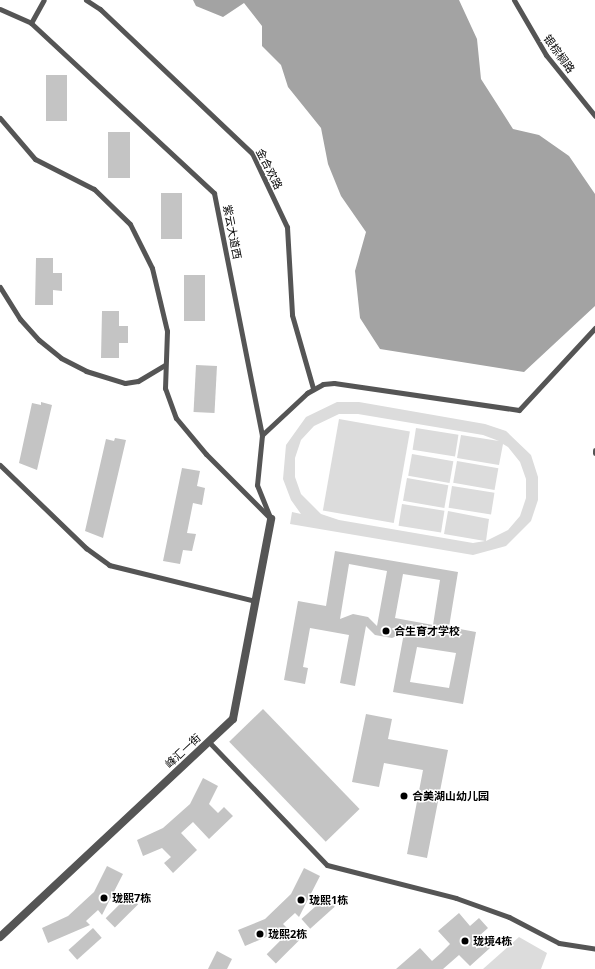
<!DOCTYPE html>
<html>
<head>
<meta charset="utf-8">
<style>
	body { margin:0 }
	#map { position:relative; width:595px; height:969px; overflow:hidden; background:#fff; font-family:"Open Sans","Noto Sans SC",sans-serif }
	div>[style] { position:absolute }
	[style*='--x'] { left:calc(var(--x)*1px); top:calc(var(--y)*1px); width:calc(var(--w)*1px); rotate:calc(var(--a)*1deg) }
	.green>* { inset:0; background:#dcdcdc; transform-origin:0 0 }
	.water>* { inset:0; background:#a3a3a3 }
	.building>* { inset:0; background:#c4c4c4; transform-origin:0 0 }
	.lane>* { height:5px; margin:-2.5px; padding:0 2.5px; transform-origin:2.5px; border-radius:2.5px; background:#555 }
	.street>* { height:8px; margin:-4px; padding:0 4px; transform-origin:4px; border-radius:4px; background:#555 }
	.dots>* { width:11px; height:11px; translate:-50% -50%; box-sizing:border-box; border:2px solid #fff; border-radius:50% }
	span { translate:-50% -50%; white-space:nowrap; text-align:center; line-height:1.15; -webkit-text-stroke:3px #fff; paint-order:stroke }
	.street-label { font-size:11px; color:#000 }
	.poi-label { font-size:11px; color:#000; font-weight:700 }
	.left { translate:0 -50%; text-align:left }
</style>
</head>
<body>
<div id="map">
	<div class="green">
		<div style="clip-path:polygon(evenodd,337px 402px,359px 402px,485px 424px,506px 431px,531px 455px,538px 477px,538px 500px,531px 521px,506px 546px,473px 555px,290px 524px,292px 512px,301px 514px,291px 500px,283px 479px,286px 445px,306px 417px,337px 402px,339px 414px,358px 414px,483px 435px,499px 441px,461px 435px,457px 458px,499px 465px,503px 444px,508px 447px,520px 462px,526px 479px,526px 498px,520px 516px,508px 530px,486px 541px,489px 519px,448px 511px,444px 534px,485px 541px,473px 543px,339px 520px,321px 514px,301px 494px,295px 477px,295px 458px,301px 440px,314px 426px,339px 414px)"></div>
		<div style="left:339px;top:419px;width:72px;height:93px;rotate:10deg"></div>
		<div style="left:416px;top:428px;width:43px;height:22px;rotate:9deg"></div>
		<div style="left:412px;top:454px;width:42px;height:22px;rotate:10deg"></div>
		<div style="left:457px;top:461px;width:42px;height:22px;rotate:10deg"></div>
		<div style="left:407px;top:478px;width:42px;height:23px;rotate:10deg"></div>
		<div style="left:452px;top:486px;width:43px;height:22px;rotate:9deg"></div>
		<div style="left:402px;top:504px;width:43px;height:22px;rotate:9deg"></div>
		<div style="clip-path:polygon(519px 937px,547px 953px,541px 969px,483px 969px)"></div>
	</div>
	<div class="water">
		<div style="clip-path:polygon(193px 0,459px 0,477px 39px,481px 79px,513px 129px,539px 135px,569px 156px,595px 194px,595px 306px,524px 372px,380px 349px,360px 318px,355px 271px,366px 232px,341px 196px,328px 164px,321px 128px,288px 87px,281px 65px,262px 46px,262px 26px,244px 3px,223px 17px,196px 6px)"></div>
	</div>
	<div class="building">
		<div style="left:46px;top:75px;width:21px;height:46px"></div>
		<div style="left:108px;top:132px;width:22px;height:46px"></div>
		<div style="left:161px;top:193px;width:21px;height:46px"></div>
		<div style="clip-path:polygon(36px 258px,53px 258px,53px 273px,62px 273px,62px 291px,53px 290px,53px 305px,35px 305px)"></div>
		<div style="left:184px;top:275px;width:21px;height:46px"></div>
		<div style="clip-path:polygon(102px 311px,119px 311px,119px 326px,128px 326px,128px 343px,119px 343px,119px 358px,101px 358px)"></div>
		<div style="left:196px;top:365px;width:21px;height:47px;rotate:3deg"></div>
		<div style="clip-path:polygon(41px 402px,52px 405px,37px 470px,19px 463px,32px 403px,41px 405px)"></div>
		<div style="clip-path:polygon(115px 438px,126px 440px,103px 538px,85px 531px,106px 439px,114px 441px)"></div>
		<div style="clip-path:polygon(182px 468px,200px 471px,197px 486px,205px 488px,202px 505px,193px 503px,187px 533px,196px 534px,192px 551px,183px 550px,180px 564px,163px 561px)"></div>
		<div style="clip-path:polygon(evenodd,335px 551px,458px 572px,449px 627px,476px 632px,463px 704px,393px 692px,404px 633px,392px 638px,375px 635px,366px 626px,355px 686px,340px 683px,349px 635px,310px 628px,303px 667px,308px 668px,305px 684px,284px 680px,298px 601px,326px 606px,335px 551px,349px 564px,387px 571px,377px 626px,368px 617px,353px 614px,340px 619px,349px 564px,335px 551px,403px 574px,440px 580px,433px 625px,395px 618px,403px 574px,335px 551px,417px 647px,456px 653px,449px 688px,410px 682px,417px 647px)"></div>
		<div style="left:263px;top:709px;width:139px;height:47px;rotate:46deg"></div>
		<div style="clip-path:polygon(366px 714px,392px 719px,388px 739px,448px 750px,427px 858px,407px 854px,423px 770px,384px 763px,379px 787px,352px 782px)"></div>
		<div style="clip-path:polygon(203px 778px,218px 786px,209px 804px,218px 813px,224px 807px,233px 816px,209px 839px,193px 822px,181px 833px,197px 850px,173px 873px,164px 863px,171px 857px,162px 848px,143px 856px,137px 840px,163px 828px,190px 804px)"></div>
		<div style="clip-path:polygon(107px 866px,123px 874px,102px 915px,98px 910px,86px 921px,90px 925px,48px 943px,42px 928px,68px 916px,94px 892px)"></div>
		<div style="clip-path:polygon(304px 868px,320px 876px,299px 917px,295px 913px,283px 924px,287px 928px,245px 946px,238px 930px,265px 919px,291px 894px)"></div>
		<div style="left:129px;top:895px;width:13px;height:33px;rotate:45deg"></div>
		<div style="left:326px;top:897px;width:13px;height:33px;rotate:48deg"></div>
		<div style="clip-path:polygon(459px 913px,470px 926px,479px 918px,488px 928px,479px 936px,490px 948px,470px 966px,459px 955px,443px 969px,396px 969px,420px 948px,432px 961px,441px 953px,450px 944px,438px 931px)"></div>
		<div style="left:93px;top:928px;width:13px;height:33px;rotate:48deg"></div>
		<div style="left:290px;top:931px;width:13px;height:33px;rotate:45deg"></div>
		<div style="clip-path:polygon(217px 951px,232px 959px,227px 969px,208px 969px)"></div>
	</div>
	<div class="lane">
		<div style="--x:86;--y:0;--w:17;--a:33"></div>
		<div style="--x:100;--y:9;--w:209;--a:43.5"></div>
		<div style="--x:252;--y:153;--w:82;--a:64.7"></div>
		<div style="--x:287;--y:227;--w:88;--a:86.7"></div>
		<div style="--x:292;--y:315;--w:76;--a:74"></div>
		<div style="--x:514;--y:0;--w:64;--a:59.8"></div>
		<div style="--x:546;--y:55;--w:78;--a:51.2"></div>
		<div style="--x:0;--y:9;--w:34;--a:24"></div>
		<div style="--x:31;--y:23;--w:250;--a:42.9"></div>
		<div style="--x:214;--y:193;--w:247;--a:78.8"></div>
		<div style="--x:262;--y:435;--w:50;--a:95.7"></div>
		<div style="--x:257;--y:485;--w:37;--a:68"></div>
		<div style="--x:31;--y:23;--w:26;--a:-61"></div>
		<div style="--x:0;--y:118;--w:54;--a:49.5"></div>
		<div style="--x:35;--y:159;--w:66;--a:27"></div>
		<div style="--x:94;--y:189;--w:50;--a:44.2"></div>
		<div style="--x:130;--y:224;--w:49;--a:63.4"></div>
		<div style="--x:152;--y:268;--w:65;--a:76.6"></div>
		<div style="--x:167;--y:331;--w:57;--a:92"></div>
		<div style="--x:165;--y:388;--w:32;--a:70"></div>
		<div style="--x:176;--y:418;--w:47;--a:50.2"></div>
		<div style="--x:206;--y:454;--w:89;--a:45"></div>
		<div style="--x:0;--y:287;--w:38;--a:58"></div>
		<div style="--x:20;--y:319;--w:28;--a:48"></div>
		<div style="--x:39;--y:340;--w:28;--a:39"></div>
		<div style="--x:61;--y:358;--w:28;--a:27"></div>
		<div style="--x:86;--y:371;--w:41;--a:17.1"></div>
		<div style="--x:125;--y:383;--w:13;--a:-9"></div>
		<div style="--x:138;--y:381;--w:31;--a:-31"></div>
		<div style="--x:262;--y:435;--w:62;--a:-43"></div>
		<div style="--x:307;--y:393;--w:18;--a:-29"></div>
		<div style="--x:323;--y:384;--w:11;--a:-5"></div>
		<div style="--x:334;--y:383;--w:187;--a:8.3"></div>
		<div style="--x:519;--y:410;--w:112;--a:-47.2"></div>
		<div style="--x:595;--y:450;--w:3;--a:90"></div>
		<div style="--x:0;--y:465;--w:120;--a:44"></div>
		<div style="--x:86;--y:548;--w:29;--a:36"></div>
		<div style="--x:109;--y:565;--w:151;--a:13.8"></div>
		<div style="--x:209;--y:742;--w:170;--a:46.2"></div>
		<div style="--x:327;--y:865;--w:133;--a:14.3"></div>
		<div style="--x:456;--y:898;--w:56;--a:19.7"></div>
		<div style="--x:509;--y:917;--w:56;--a:27.5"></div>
		<div style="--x:559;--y:943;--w:36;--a:9"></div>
	</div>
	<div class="street">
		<div style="--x:0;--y:937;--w:319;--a:-43.1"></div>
		<div style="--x:233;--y:719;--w:204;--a:-79.2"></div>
	</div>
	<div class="dots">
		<div style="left:386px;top:631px;background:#000"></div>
		<div style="left:404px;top:796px;background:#000"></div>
		<div style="left:104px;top:898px;background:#000"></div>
		<div style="left:301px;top:900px;background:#000"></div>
		<div style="left:260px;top:934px;background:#000"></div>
		<div style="left:465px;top:941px;background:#000"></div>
	</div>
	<div class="street-label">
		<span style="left:559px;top:54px;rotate:54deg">银棕榈路</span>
		<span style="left:269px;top:169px;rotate:63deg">金合欢路</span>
		<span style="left:232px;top:232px;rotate:79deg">紫云大道西</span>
		<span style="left:183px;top:751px;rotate:-43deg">峰汇一街</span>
	</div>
	<div class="poi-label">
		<span class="left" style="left:394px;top:631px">合生育才学校</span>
		<span class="left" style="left:412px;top:796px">合美湖山幼儿园</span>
		<span class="left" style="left:112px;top:898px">珑熙7栋</span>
		<span class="left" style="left:309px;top:900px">珑熙1栋</span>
		<span class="left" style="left:268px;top:934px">珑熙2栋</span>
		<span class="left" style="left:473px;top:941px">珑境4栋</span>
	</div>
</div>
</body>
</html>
